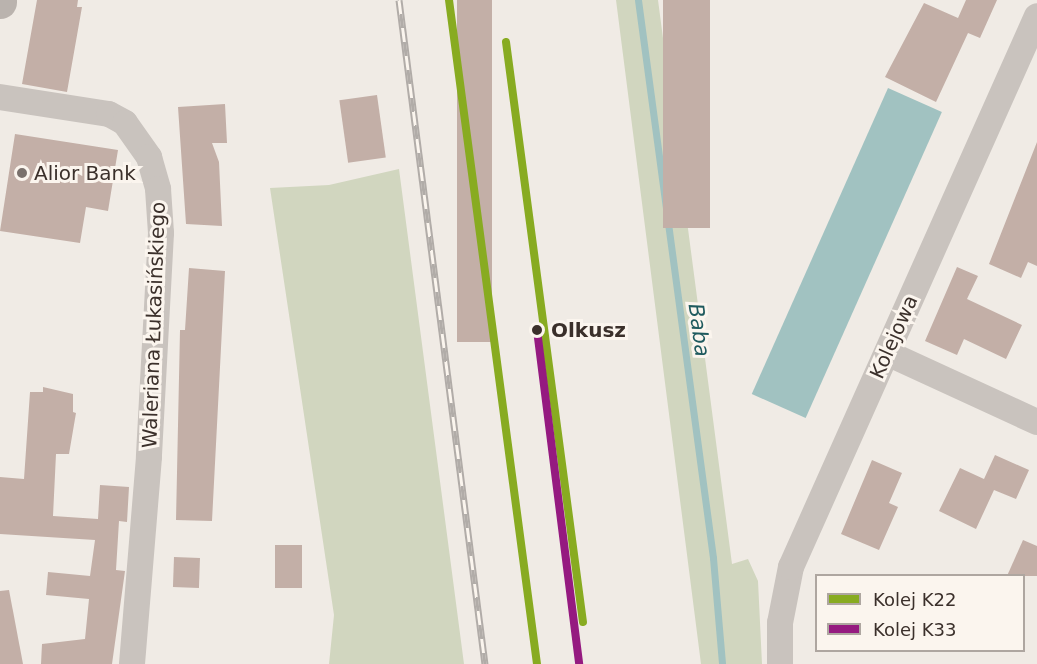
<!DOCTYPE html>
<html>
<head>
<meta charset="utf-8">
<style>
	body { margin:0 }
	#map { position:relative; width:1037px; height:664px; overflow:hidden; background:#f0ebe5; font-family:"DejaVu Sans",sans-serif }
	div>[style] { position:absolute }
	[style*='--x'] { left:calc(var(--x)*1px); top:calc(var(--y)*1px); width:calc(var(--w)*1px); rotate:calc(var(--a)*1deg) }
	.green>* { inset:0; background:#d1d6bf }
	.water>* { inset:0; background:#a1c2c1; transform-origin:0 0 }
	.stream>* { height:7px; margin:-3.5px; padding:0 3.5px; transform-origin:3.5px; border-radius:3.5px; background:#a1c2c1 }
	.building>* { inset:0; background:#c3afa7; transform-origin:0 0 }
	.street>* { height:26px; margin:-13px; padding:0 13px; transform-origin:13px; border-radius:13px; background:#c9c3be }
	.secondary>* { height:33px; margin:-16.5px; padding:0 16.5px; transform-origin:16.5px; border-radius:16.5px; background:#bab3ae }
	.rail>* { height:7px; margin-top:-3.5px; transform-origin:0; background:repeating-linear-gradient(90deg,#fbf5ee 0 14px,#b1aca8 0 28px); box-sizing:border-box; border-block:2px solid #b1aca8 }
	.rail-1>* { height:8px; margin:-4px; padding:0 4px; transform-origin:4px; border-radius:4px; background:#88ab21 }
	.rail-2>* { height:8px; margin:-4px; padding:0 4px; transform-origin:4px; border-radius:4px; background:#951a80 }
	.dots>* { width:16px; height:16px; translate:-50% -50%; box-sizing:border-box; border:3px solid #fbf5ee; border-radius:50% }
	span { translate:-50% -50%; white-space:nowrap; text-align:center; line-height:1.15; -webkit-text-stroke:6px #fbf5ee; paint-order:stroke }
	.poi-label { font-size:20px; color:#3b302b }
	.left { translate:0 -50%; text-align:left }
	.street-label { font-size:20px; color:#3b302b }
	.stop-label { font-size:20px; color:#3b302b; font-weight:700 }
	.water-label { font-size:21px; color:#1f5a5e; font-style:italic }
	.legend { position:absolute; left:815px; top:574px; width:210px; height:78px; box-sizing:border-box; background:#fbf5ee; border:2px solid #aea6a0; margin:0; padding:8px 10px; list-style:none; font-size:18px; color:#3b302b }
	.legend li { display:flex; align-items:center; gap:12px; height:30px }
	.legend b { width:30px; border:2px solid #aea6a0 }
</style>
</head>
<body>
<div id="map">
	<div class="green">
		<div style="clip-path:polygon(616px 0,658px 0,732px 564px,748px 559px,758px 581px,762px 664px,701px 664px)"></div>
		<div style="clip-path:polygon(399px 169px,464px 664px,329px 664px,334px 615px,270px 188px,329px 185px)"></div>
	</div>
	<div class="water">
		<div style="left:888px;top:88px;width:59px;height:335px;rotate:24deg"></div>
	</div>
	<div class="stream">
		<div style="--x:638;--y:0;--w:563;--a:82.34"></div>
		<div style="--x:713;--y:558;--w:106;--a:85.1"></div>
	</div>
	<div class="building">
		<div style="clip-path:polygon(37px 0,78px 0,77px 7px,82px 7px,67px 92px,22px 84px)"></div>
		<div style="left:457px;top:0;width:35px;height:342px"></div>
		<div style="left:663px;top:0;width:47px;height:228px"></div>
		<div style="clip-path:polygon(966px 0,997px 0,980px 38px,968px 33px,936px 102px,885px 77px,924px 3px,958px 18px)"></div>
		<div style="left:377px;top:95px;width:63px;height:38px;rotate:82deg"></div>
		<div style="clip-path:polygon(225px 104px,227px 143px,212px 143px,219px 162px,222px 226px,186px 224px,178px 107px)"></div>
		<div style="clip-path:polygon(15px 134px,118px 150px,108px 211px,86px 207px,80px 243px,0 231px)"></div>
		<div style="clip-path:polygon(1037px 142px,1037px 266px,1028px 262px,1021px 278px,989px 264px)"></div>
		<div style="clip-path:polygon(957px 267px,978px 276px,967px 299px,1022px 325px,1006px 359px,964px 339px,957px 355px,925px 341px)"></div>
		<div style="clip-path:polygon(189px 268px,225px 271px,212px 521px,176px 520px,180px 330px,185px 330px)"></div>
		<div style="clip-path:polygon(43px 387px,73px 394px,73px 412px,76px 413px,69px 454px,56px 454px,53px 516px,98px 519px,100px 485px,129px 487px,127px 522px,119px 521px,116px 570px,125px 571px,112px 664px,41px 664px,42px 644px,85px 639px,89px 599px,46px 595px,48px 572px,90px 576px,95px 540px,0 534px,0 477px,24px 479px,30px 392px,43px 392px)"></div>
		<div style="clip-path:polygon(995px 455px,1029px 470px,1016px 499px,994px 490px,976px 529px,939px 511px,960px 468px,984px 479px)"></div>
		<div style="clip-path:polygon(872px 460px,902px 473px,889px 503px,898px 507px,879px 550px,841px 534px)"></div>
		<div style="clip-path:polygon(1023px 540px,1037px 546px,1037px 576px,1007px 576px)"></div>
		<div style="left:275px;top:545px;width:27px;height:43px"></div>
		<div style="left:174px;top:557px;width:26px;height:30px;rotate:2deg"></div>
		<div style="clip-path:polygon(9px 590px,23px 664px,0 664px,0 591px)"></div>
	</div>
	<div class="street">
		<div style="--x:0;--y:97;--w:110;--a:8.9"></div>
		<div style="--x:109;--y:114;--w:18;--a:29"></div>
		<div style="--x:125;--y:123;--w:42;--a:54.8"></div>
		<div style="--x:149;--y:157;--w:33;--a:74"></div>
		<div style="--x:158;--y:189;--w:44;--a:86.1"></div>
		<div style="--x:161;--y:233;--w:224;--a:93.1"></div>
		<div style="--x:149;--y:457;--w:208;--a:94.7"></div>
		<div style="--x:887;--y:353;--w:165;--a:24.7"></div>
		<div style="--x:780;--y:664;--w:41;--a:-90"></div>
		<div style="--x:780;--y:623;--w:57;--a:-78.9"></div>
		<div style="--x:791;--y:567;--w:603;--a:-65.94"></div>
	</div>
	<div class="secondary">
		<div style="--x:0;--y:2;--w:2;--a:-90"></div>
	</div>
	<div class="rail">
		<div style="--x:399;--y:0;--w:670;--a:82.62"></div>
	</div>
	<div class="rail-1">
		<div style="--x:449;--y:0;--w:670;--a:82.45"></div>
		<div style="--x:506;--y:42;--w:585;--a:82.44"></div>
	</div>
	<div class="rail-2">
		<div style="--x:537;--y:330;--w:337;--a:82.8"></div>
	</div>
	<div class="dots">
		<div style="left:22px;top:173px;background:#7a716c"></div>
		<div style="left:537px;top:330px;background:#3b302b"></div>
	</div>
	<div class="poi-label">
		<span class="left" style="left:34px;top:173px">Alior Bank</span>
	</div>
	<div class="street-label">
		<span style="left:154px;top:325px;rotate:-88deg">Waleriana Łukasińskiego</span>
		<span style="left:894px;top:337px;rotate:-66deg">Kolejowa</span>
	</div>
	<div class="stop-label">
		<span class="left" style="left:551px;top:330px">Olkusz</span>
	</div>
	<div class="water-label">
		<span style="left:699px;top:330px;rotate:82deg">Baba</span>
	</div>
	<ul class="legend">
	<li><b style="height:8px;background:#88ab21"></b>Kolej K22</li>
	<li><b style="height:8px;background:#951a80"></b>Kolej K33</li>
	</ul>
</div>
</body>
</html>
